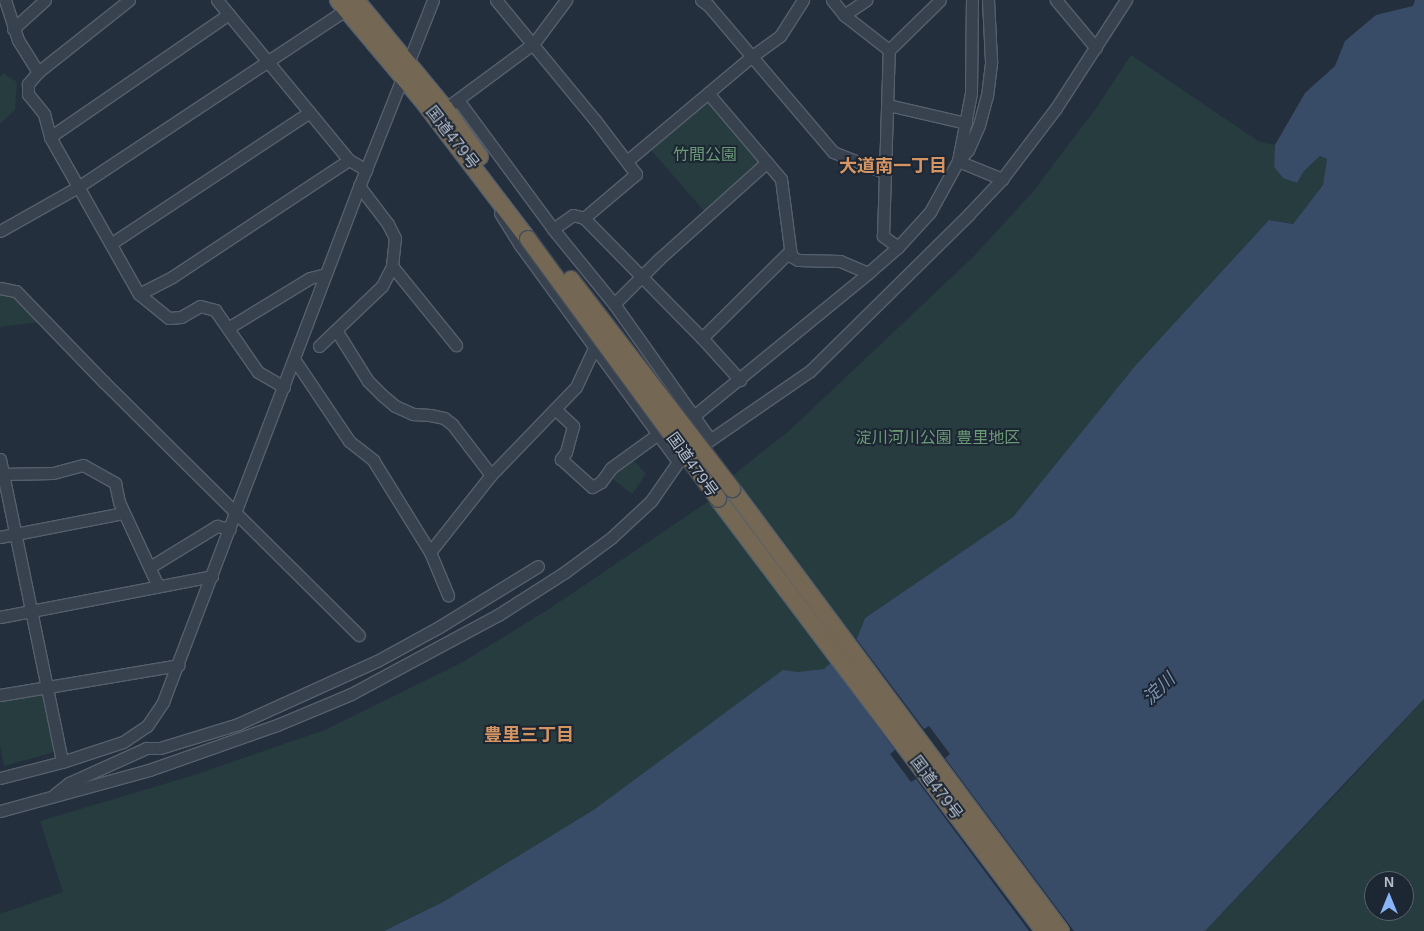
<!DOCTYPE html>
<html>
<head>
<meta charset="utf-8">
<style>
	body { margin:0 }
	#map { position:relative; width:1424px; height:931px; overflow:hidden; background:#242f3e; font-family:Helvetica,"Noto Sans JP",sans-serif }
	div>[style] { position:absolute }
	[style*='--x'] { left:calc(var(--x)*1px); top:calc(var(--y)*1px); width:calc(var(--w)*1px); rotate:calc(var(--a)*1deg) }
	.green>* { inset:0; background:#263c3f }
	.water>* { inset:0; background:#394c67 }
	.pier>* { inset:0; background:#242f3e }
	.roads { filter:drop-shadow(1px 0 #565f6c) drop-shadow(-1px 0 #565f6c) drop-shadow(0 1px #565f6c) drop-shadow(0 -1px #565f6c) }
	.minor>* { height:11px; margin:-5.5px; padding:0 5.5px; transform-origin:5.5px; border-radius:5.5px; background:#38414e }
	.highway>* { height:16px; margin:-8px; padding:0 8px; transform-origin:8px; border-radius:8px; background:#746855 }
	.bridges { filter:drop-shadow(1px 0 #434c59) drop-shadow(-1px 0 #434c59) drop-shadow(0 1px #434c59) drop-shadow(0 -1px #434c59) }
	.highway-bridge>* { height:16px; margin:-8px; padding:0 8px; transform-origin:8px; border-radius:8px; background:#746855 }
	span { translate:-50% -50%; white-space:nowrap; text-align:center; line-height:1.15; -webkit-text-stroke:4px #1d2633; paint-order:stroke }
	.street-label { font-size:16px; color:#b4bcc9 }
	.park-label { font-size:16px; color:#6b9a76 }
	.neighbourhood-label { font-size:18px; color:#d59563; font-weight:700 }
	.water-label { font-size:18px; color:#7c92b1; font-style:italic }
	.north { position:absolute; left:1364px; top:871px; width:50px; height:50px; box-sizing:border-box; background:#1d2633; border:1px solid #59626f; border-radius:50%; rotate:0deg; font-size:14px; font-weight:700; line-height:20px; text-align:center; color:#b4bcc9 }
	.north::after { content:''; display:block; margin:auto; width:18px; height:22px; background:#8ab4f8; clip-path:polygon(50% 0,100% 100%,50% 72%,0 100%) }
</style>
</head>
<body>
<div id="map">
	<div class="green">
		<div style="clip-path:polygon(1131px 55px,1258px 141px,1275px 145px,1274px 167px,1297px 183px,1304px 171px,1320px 156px,1327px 159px,1323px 185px,1293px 224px,1269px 220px,1135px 366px,1013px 517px,865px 618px,857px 638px,824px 669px,443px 902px,384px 931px,0 931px,0 914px,63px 892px,40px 821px,191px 776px,325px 730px,463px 662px,549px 609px,709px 501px,732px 476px,789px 431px,975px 255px,1032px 193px,1097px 107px)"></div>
		<div style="clip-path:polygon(3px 73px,17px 82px,15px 110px,0 124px,0 77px)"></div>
		<div style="clip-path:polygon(705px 103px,710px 104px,759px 160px,759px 166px,705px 212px,651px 150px)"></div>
		<div style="clip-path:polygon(11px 292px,39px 322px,0 327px,0 293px)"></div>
		<div style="clip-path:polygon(631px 457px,646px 474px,632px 494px,609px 476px)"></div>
		<div style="clip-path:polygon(41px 693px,54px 749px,51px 753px,4px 766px,0 745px,0 701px)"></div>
		<div style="clip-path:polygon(evenodd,1424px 699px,1424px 931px,1205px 931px,1355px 774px,1424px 699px,1374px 881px,1404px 881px,1404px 911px,1374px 911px,1374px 881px)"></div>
	</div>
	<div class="water">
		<div style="clip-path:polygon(1415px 0,1424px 0,1424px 699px,1205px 931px,384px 931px,443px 902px,595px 809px,783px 670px,798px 672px,824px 669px,857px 638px,865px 618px,1013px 517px,1135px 366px,1269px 220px,1293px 224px,1323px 185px,1327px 159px,1320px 156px,1304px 171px,1297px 183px,1283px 178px,1274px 167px,1275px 145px,1305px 93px,1335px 66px,1345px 41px,1376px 15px,1413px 6px)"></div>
	</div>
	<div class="pier">
		<div style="clip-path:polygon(855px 637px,924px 729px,929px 726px,950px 754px,945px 758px,1074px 931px,1029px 931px,916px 779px,911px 782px,890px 754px,895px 750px,829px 661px)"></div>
	</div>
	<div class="roads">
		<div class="minor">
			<div style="--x:5;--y:0;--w:42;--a:72"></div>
			<div style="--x:18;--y:40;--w:38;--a:58"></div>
			<div style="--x:129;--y:0;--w:116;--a:141.6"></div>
			<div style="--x:38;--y:72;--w:16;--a:130"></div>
			<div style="--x:28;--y:84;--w:10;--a:90"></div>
			<div style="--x:28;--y:94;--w:26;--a:51"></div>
			<div style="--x:44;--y:114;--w:24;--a:75"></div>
			<div style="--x:50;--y:137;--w:180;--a:60.5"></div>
			<div style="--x:139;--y:294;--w:38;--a:39"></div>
			<div style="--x:169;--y:318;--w:12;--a:-5"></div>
			<div style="--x:181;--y:317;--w:22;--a:-30"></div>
			<div style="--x:200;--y:306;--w:16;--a:15"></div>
			<div style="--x:215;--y:310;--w:75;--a:55.3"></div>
			<div style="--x:258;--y:372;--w:30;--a:30"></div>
			<div style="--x:217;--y:0;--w:207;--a:50.5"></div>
			<div style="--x:349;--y:160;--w:20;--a:30"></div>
			<div style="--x:496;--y:0;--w:156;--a:50.5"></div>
			<div style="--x:595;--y:120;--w:68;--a:52.8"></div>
			<div style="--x:636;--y:174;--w:68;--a:139.8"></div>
			<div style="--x:701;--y:0;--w:9;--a:36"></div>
			<div style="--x:708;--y:5;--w:193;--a:49.6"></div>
			<div style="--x:833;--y:152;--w:55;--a:21.4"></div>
			<div style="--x:832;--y:0;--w:19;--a:51"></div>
			<div style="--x:844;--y:15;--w:57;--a:37.9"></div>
			<div style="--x:1056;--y:0;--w:62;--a:50.2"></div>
			<div style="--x:844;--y:15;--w:27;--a:-34"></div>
			<div style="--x:13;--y:29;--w:43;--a:-42.2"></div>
			<div style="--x:708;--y:93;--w:113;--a:49.7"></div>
			<div style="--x:781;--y:179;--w:78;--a:82.6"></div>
			<div style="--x:791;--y:256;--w:8;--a:30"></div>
			<div style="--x:798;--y:260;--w:42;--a:1.4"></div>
			<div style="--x:840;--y:261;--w:30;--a:23"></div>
			<div style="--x:458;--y:100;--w:160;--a:53.6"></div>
			<div style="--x:553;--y:229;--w:97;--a:50.9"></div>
			<div style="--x:614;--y:304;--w:166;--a:54.6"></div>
			<div style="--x:453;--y:103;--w:101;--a:-36.5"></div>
			<div style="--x:534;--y:43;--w:54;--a:-53.3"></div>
			<div style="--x:888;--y:105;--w:80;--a:13"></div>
			<div style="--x:50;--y:137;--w:217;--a:-34.5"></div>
			<div style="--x:627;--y:161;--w:162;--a:-40"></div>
			<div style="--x:751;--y:57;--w:36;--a:-36"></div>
			<div style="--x:780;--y:36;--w:43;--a:-57.4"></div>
			<div style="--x:958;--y:161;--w:69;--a:-79.2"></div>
			<div style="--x:971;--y:93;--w:93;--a:-89.4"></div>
			<div style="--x:958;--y:161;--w:48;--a:22.2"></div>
			<div style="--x:500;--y:213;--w:38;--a:58"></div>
			<div style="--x:520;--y:245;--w:268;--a:53.9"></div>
			<div style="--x:553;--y:229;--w:24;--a:-35"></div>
			<div style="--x:573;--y:215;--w:11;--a:15"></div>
			<div style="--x:584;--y:218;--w:168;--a:45.5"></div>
			<div style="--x:702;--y:338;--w:57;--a:47.9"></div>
			<div style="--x:0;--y:231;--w:90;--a:-29.4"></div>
			<div style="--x:78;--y:187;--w:320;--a:-33.5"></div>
			<div style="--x:112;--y:243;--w:237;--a:-33.5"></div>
			<div style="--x:898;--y:247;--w:19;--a:-144"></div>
			<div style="--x:883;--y:236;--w:186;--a:-88.2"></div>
			<div style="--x:889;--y:50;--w:71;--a:-44.4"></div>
			<div style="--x:392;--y:266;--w:102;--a:51"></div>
			<div style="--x:0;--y:288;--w:16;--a:11"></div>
			<div style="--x:16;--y:291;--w:127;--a:46"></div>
			<div style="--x:104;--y:382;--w:359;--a:44.8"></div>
			<div style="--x:139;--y:294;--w:37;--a:-27"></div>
			<div style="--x:172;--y:277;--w:212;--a:-33.5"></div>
			<div style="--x:614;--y:304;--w:64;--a:-45"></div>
			<div style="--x:659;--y:259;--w:145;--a:-41.9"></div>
			<div style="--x:228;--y:328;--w:96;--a:-31.4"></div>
			<div style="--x:310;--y:278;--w:16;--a:-14"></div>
			<div style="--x:336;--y:330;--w:60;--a:57.9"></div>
			<div style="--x:368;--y:381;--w:20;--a:45"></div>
			<div style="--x:382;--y:395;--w:17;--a:40"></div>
			<div style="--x:395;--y:406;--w:20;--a:24"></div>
			<div style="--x:413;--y:414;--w:17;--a:3"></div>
			<div style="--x:430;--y:415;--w:14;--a:12"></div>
			<div style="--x:444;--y:418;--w:10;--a:37"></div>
			<div style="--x:452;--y:424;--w:64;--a:52.6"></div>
			<div style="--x:702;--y:338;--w:124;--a:-44.7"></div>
			<div style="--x:319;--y:346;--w:87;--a:-43.6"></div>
			<div style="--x:382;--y:286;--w:22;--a:-63"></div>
			<div style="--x:392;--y:266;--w:28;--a:-84"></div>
			<div style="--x:395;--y:238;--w:16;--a:-117"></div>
			<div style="--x:388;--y:224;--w:48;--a:-127.3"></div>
			<div style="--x:294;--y:359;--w:99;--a:56.1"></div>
			<div style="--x:349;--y:441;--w:31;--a:38"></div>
			<div style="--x:373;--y:460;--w:108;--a:58.2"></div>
			<div style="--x:430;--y:552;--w:98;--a:-51.6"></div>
			<div style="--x:491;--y:475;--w:122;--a:-46"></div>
			<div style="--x:576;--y:387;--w:45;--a:-65.1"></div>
			<div style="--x:555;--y:409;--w:25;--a:43"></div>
			<div style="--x:573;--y:426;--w:27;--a:105"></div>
			<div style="--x:566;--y:452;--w:9;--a:126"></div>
			<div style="--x:561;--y:459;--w:42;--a:42.1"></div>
			<div style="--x:592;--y:487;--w:10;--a:-29"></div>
			<div style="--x:601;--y:482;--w:17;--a:-54"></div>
			<div style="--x:611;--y:468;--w:58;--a:-35.9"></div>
			<div style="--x:663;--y:441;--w:265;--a:-39.3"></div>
			<div style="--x:868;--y:273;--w:40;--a:-41"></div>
			<div style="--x:898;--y:247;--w:47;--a:-47.6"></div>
			<div style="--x:930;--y:212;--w:58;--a:-61.2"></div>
			<div style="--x:958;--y:161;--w:15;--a:-48"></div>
			<div style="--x:968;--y:150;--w:27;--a:-66"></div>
			<div style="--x:979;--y:125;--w:30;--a:-75"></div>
			<div style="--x:987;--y:96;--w:35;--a:-83"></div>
			<div style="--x:991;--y:61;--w:61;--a:-92.8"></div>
			<div style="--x:0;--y:459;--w:309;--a:78.4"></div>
			<div style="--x:0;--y:474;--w:53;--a:-1.1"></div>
			<div style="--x:53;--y:473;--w:31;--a:-15"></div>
			<div style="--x:83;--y:465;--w:37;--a:29"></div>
			<div style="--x:115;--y:483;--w:19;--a:78"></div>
			<div style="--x:119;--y:502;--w:93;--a:65.1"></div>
			<div style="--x:0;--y:537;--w:126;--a:-11"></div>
			<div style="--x:430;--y:552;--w:47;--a:67.3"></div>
			<div style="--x:150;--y:567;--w:79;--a:-31.5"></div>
			<div style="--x:217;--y:526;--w:13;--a:13"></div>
			<div style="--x:0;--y:617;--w:216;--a:-10.9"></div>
			<div style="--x:0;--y:695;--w:181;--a:-9.5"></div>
			<div style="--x:0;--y:778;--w:64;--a:-14.5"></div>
			<div style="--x:62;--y:762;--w:64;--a:-18.2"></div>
			<div style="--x:123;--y:742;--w:29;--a:-34"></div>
			<div style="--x:147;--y:726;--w:29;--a:-56"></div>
			<div style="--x:163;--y:702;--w:546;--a:-69.17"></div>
			<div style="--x:357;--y:192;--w:206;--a:-68.4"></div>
			<div style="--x:55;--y:794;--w:18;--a:-38"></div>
			<div style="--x:69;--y:783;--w:85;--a:-24.4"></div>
			<div style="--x:146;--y:748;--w:14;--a:0"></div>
			<div style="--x:160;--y:748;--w:82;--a:-17.1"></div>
			<div style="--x:238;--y:724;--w:153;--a:-24.4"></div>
			<div style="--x:377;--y:661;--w:71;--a:-28.7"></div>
			<div style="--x:439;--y:627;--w:116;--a:-31.6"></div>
			<div style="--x:0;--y:811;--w:155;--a:-15.4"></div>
			<div style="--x:149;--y:770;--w:136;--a:-19.4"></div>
			<div style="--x:277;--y:725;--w:80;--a:-22.7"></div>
			<div style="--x:351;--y:694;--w:167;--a:-28.3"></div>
			<div style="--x:498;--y:615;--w:80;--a:-32.7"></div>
			<div style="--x:565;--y:572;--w:57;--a:-36.5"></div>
			<div style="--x:611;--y:538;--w:54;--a:-42.8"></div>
			<div style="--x:651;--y:501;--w:47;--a:-55.3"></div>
			<div style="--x:678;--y:462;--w:160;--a:-34.6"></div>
			<div style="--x:810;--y:371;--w:222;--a:-44.6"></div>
			<div style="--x:968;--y:215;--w:50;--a:-46.6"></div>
			<div style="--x:1002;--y:179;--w:89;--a:-52.7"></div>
			<div style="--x:1056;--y:108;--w:129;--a:-57.1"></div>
		</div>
		<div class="highway">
			<div style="--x:338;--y:0;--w:131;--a:50"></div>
			<div style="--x:422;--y:100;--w:175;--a:52.7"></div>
			<div style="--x:356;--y:0;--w:140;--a:50.5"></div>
			<div style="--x:445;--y:108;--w:60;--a:54.5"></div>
			<div style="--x:732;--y:489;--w:551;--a:53.34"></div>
			<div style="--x:718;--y:499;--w:541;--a:52.96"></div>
		</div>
	</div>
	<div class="bridges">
		<div class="highway-bridge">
			<div style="--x:528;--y:239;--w:322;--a:53.8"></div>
			<div style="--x:571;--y:279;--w:265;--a:52.5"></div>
		</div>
	</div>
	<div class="street-label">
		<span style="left:452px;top:138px;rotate:52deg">国道479号</span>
		<span style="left:692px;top:465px;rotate:54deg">国道479号</span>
		<span style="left:936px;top:788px;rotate:53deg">国道479号</span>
	</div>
	<div class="park-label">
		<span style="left:705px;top:155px">竹間公園</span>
		<span style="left:938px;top:438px">淀川河川公園 豊里地区</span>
	</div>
	<div class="neighbourhood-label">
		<span style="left:893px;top:166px">大道南一丁目</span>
		<span style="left:529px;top:735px">豊里三丁目</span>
	</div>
	<div class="water-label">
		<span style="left:1159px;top:689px;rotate:-44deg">淀川</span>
	</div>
	<div class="north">N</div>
</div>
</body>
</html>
